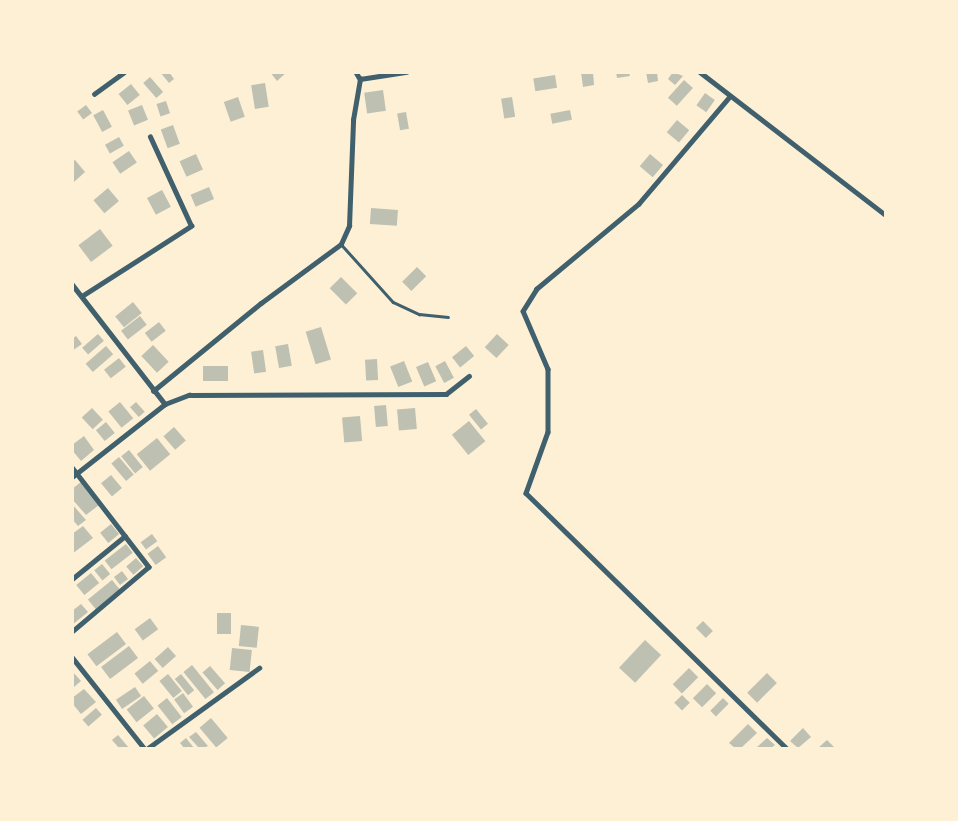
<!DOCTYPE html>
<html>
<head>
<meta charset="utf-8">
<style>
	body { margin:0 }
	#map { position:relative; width:958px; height:821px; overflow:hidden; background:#fdf0d5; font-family:Mulish,sans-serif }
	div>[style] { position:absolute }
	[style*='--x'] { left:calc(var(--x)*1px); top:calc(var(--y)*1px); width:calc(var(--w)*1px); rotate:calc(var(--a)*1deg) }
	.building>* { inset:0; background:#bec0b2; transform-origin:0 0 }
	.service>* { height:2.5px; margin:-1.25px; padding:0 1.25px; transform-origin:1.25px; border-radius:1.25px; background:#3f606c }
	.minor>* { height:4.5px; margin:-2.25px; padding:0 2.25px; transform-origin:2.25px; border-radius:2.25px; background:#3f606c }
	span { translate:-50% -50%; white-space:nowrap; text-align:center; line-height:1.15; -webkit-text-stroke:4px #fdf0d5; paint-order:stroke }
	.frame { position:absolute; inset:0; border:74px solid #fdf0d5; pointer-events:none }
</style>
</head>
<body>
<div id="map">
	<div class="building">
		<div style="clip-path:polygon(160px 72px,169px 72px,174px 79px,169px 83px)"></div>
		<div style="clip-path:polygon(270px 72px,287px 72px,277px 81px)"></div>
		<div style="clip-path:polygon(581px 72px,593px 72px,594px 85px,583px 87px)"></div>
		<div style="clip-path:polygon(616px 72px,629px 72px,630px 76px,617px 78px)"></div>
		<div style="clip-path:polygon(646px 72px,657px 72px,658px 81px,648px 83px)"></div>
		<div style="clip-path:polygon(673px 72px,683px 76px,675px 85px,668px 79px)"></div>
		<div style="left:555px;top:75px;width:13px;height:22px;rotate:81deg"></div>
		<div style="left:150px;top:77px;width:20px;height:9px;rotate:49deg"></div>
		<div style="left:684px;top:80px;width:12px;height:24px;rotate:42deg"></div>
		<div style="left:265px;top:83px;width:24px;height:14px;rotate:81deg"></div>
		<div style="left:131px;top:84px;width:14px;height:16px;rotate:51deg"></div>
		<div style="left:383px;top:90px;width:21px;height:19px;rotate:82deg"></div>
		<div style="left:705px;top:93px;width:12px;height:15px;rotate:35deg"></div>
		<div style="left:238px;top:97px;width:21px;height:15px;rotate:71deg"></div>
		<div style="left:512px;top:97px;width:20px;height:11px;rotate:81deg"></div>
		<div style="left:166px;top:101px;width:13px;height:10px;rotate:72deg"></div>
		<div style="left:86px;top:105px;width:10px;height:11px;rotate:53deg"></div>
		<div style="left:142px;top:105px;width:16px;height:15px;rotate:68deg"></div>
		<div style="left:103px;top:110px;width:19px;height:11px;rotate:62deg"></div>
		<div style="left:570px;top:110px;width:10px;height:20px;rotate:79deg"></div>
		<div style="left:406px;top:112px;width:17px;height:9px;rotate:80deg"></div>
		<div style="left:677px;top:120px;width:16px;height:16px;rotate:40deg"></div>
		<div style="left:173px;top:125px;width:20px;height:13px;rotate:70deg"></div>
		<div style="left:119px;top:137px;width:10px;height:16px;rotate:61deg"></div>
		<div style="left:129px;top:151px;width:14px;height:20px;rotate:56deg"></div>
		<div style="left:196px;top:154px;width:17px;height:18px;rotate:66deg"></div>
		<div style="left:650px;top:154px;width:17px;height:16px;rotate:40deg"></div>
		<div style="clip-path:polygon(75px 160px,85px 172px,74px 182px,72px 162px)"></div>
		<div style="left:209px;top:187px;width:13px;height:20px;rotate:67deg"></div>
		<div style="left:108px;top:188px;width:17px;height:19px;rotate:50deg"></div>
		<div style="left:162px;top:190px;width:19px;height:17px;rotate:62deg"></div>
		<div style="left:371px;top:208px;width:27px;height:16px;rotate:4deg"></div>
		<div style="left:100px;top:229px;width:21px;height:27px;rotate:53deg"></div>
		<div style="left:417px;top:267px;width:13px;height:21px;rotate:45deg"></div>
		<div style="left:341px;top:277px;width:23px;height:16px;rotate:45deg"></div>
		<div style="left:133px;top:302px;width:14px;height:23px;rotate:51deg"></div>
		<div style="left:140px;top:316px;width:11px;height:24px;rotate:52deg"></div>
		<div style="left:159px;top:322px;width:11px;height:18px;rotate:52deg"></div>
		<div style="left:321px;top:327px;width:34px;height:16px;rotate:73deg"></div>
		<div style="left:98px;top:334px;width:9px;height:21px;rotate:49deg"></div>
		<div style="left:497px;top:334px;width:16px;height:18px;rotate:43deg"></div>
		<div style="clip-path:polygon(76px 336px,82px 344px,72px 351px,72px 339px)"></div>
		<div style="left:288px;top:344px;width:22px;height:13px;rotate:80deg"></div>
		<div style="left:153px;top:345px;width:23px;height:16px;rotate:47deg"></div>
		<div style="left:106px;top:346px;width:11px;height:27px;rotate:49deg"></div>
		<div style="left:466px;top:346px;width:13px;height:18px;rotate:51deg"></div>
		<div style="left:263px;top:350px;width:22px;height:12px;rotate:82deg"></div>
		<div style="left:119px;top:358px;width:11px;height:19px;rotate:52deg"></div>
		<div style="left:377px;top:359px;width:21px;height:12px;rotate:87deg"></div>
		<div style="left:404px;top:361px;width:22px;height:15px;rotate:68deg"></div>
		<div style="left:445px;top:361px;width:19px;height:11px;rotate:62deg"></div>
		<div style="left:428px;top:362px;width:21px;height:13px;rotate:67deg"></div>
		<div style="left:228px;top:366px;width:15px;height:25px;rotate:90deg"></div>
		<div style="left:120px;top:402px;width:21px;height:15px;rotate:51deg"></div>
		<div style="left:136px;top:402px;width:13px;height:8px;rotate:48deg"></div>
		<div style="left:386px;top:405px;width:21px;height:12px;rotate:85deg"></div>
		<div style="left:92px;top:408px;width:16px;height:14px;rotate:47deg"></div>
		<div style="left:415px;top:408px;width:21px;height:18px;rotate:85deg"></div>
		<div style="left:476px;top:409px;width:19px;height:9px;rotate:51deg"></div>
		<div style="left:360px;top:416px;width:25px;height:18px;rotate:85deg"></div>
		<div style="left:469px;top:421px;width:26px;height:22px;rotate:51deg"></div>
		<div style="left:106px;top:422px;width:14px;height:13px;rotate:51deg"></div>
		<div style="left:174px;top:427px;width:18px;height:14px;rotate:49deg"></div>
		<div style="clip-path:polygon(84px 436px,94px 450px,81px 461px,72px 450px,72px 445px)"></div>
		<div style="left:157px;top:438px;width:21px;height:26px;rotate:51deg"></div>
		<div style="left:129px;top:450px;width:22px;height:10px;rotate:51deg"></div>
		<div style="left:119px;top:457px;width:23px;height:10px;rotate:50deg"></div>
		<div style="left:111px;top:475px;width:17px;height:13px;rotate:50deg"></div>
		<div style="clip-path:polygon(81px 482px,99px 505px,86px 515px,72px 499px,72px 489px)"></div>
		<div style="clip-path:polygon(72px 504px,86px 520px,78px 526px,72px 519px)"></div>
		<div style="left:111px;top:524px;width:13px;height:14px;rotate:51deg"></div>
		<div style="clip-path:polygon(83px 526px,93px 538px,72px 554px,72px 534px)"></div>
		<div style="left:152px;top:534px;width:9px;height:14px;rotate:54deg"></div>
		<div style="left:126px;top:544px;width:11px;height:27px;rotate:52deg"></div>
		<div style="left:158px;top:546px;width:14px;height:13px;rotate:54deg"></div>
		<div style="left:136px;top:558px;width:11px;height:13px;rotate:49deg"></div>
		<div style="left:102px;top:564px;width:13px;height:10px;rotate:51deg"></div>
		<div style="left:122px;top:571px;width:10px;height:10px;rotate:53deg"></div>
		<div style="left:91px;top:573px;width:13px;height:19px;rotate:51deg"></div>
		<div style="left:112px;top:580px;width:13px;height:31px;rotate:51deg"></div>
		<div style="clip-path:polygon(81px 604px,88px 612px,72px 625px,72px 611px)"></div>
		<div style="left:217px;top:613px;width:14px;height:21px"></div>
		<div style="left:150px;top:618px;width:14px;height:19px;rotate:54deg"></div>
		<div style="left:703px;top:621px;width:14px;height:10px;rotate:45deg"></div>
		<div style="left:241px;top:625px;width:18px;height:21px;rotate:6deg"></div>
		<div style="left:117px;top:632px;width:15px;height:37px;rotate:53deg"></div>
		<div style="left:645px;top:640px;width:22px;height:38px;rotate:43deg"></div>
		<div style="left:129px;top:646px;width:15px;height:35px;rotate:53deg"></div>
		<div style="left:168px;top:647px;width:12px;height:18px;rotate:48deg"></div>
		<div style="left:232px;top:648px;width:20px;height:22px;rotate:6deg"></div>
		<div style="left:150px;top:661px;width:13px;height:20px;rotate:51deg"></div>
		<div style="left:192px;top:665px;width:35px;height:11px;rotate:51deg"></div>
		<div style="left:210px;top:666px;width:23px;height:10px;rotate:49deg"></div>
		<div style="left:689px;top:668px;width:13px;height:23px;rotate:45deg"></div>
		<div style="clip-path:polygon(72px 671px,81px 681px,74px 687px,72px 685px)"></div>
		<div style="left:767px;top:673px;width:14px;height:28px;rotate:45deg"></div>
		<div style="left:168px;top:674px;width:22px;height:11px;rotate:51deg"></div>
		<div style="left:181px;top:674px;width:21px;height:8px;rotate:51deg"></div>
		<div style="left:707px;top:684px;width:13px;height:20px;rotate:45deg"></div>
		<div style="left:135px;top:687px;width:11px;height:23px;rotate:56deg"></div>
		<div style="clip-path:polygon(84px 689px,96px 702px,81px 714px,72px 703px,72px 698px)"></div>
		<div style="left:183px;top:693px;width:17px;height:11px;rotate:54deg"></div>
		<div style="left:682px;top:695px;width:11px;height:11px;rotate:45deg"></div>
		<div style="left:144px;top:696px;width:16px;height:22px;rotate:52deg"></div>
		<div style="left:167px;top:698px;width:24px;height:12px;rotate:52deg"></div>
		<div style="left:723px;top:698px;width:8px;height:18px;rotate:45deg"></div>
		<div style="left:96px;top:708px;width:9px;height:18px;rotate:49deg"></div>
		<div style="left:157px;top:714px;width:17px;height:18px;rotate:50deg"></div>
		<div style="left:211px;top:718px;width:26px;height:15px;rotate:50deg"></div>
		<div style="clip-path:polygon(748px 724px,757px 733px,741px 748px,735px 748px,729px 743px)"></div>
		<div style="clip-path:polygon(803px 728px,811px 737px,798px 748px,790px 741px)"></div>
		<div style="clip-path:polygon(196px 732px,208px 746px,204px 748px,199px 748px,189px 737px)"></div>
		<div style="clip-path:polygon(118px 735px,129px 748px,119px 748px,112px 740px)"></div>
		<div style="clip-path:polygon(186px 738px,194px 748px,184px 748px,180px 743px)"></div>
		<div style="clip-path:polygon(767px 738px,775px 745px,771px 748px,756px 748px)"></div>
		<div style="clip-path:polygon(827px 740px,835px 748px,818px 748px)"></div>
	</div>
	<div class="service">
		<div style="--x:341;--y:244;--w:78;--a:48.1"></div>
		<div style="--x:393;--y:302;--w:29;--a:25"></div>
		<div style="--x:419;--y:314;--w:29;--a:6"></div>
	</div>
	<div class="minor">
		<div style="--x:356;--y:72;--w:8;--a:60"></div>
		<div style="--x:700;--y:72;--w:235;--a:37.6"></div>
		<div style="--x:94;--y:94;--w:37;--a:-36"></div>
		<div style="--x:729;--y:98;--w:139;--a:130.3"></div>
		<div style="--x:639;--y:204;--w:133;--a:140.2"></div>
		<div style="--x:537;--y:289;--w:26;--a:122"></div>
		<div style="--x:523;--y:311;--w:63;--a:66.7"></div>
		<div style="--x:548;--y:369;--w:63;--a:90"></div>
		<div style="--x:548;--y:432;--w:65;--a:109.8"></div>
		<div style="--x:526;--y:493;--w:364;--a:44.4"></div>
		<div style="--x:72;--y:284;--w:152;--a:52.2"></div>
		<div style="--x:82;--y:296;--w:130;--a:-32.7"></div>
		<div style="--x:191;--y:226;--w:98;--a:-114.7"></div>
		<div style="--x:153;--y:391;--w:139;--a:-39.2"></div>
		<div style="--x:261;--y:303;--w:99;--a:-36.4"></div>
		<div style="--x:341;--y:244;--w:20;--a:-66"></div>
		<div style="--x:349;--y:226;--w:106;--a:-87.8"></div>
		<div style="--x:353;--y:120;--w:42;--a:-80.3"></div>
		<div style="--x:360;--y:79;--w:47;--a:-8.7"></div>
		<div style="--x:72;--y:467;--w:126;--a:52.4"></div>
		<div style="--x:149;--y:567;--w:101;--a:139.8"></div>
		<div style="--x:72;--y:477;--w:118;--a:-38.1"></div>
		<div style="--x:165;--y:404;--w:26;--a:-21"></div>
		<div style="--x:189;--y:395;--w:257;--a:-0.2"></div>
		<div style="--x:446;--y:394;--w:29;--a:-38"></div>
		<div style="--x:72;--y:579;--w:68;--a:-39.1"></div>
		<div style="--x:72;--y:657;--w:116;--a:51.6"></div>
		<div style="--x:148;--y:748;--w:137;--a:-35.8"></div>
	</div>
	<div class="frame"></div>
</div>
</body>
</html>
